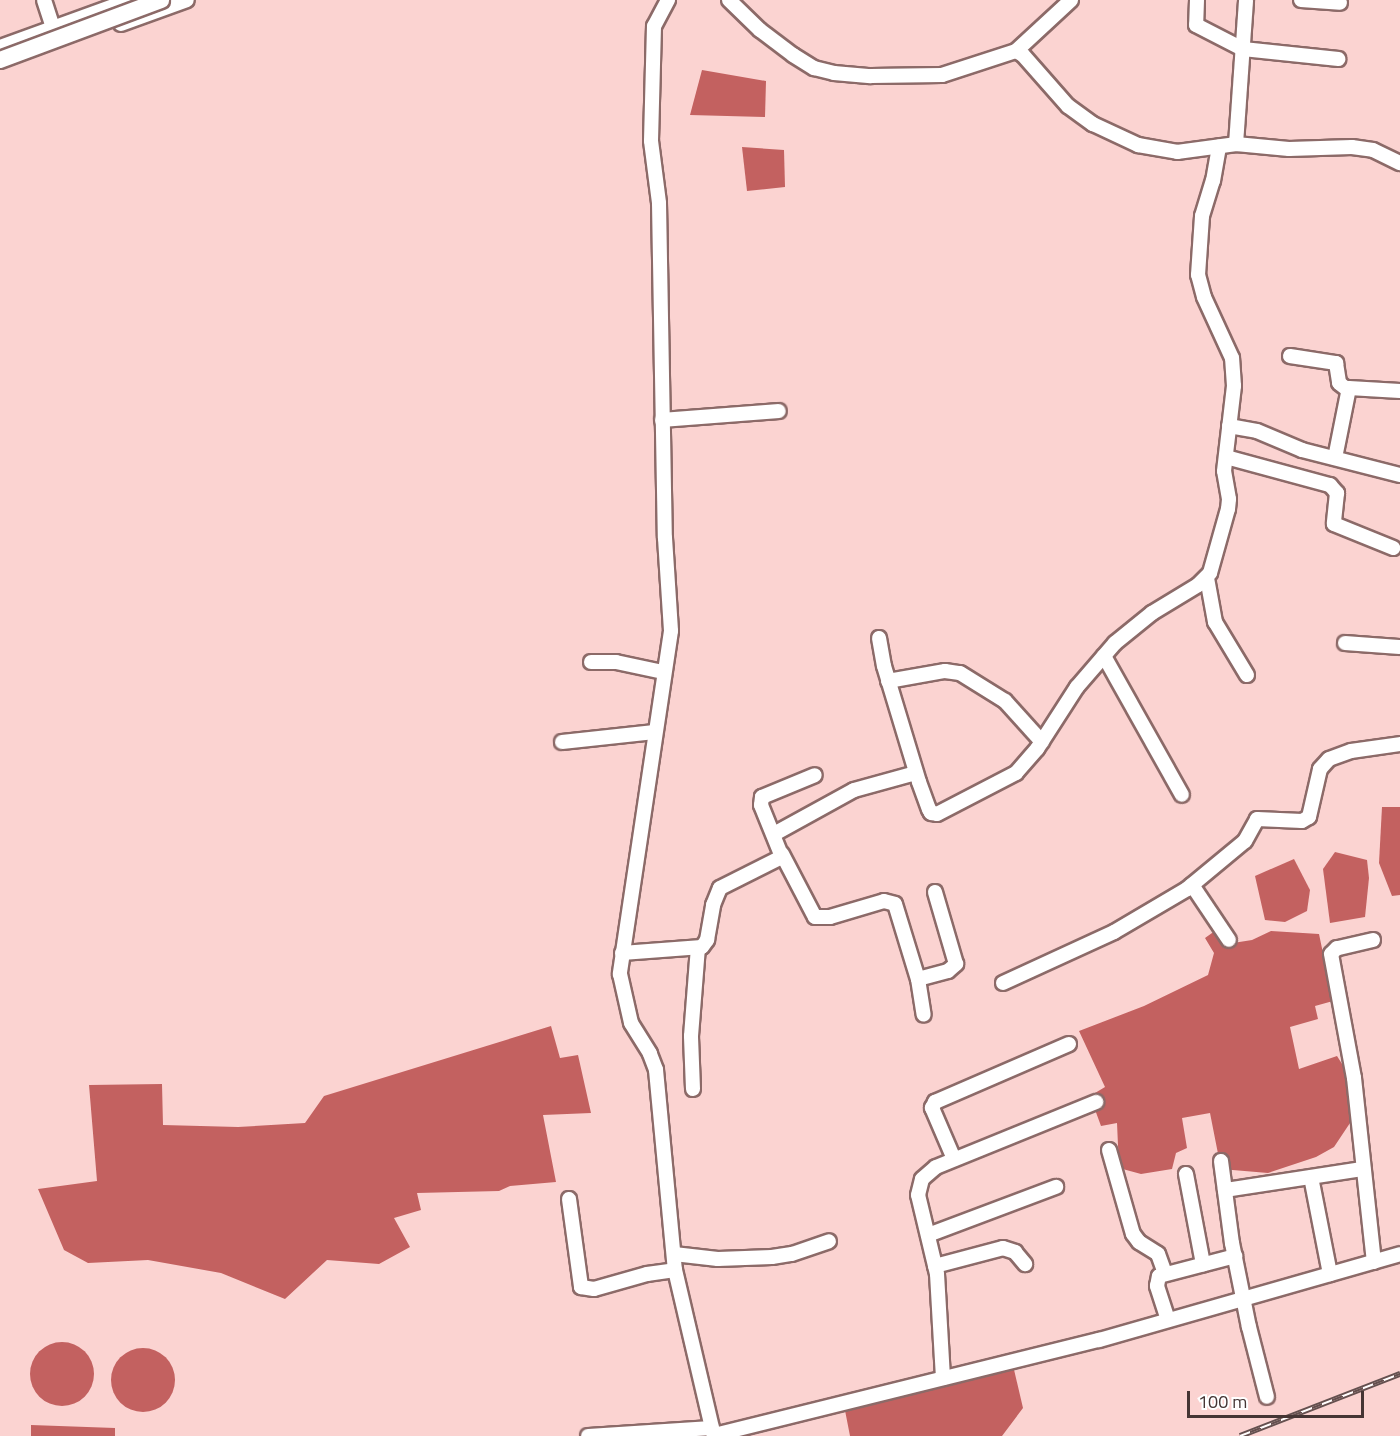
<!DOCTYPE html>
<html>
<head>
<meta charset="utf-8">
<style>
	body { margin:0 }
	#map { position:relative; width:1400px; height:1436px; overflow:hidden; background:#fbd3d1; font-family:"Titillium Web",sans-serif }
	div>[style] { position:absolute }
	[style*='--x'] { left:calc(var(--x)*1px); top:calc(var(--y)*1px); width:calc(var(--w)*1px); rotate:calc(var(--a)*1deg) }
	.water>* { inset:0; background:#c36160 }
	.round { border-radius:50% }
	.roads { filter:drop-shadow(2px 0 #8c6a68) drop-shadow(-2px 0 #8c6a68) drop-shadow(0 2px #8c6a68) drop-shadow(0 -2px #8c6a68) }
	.minor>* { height:14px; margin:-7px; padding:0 7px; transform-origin:7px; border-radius:7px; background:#fff }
	.rail>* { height:6px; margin-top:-3px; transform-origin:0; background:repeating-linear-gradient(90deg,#fff 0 11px,#64504f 0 22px); box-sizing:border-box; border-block:2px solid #64504f }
	.bridges { filter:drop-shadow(2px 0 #8c6a68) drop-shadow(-2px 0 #8c6a68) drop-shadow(0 2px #8c6a68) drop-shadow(0 -2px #8c6a68) }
	.major-bridge>* { height:16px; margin:-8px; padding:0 8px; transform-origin:8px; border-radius:8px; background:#fff }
	span { translate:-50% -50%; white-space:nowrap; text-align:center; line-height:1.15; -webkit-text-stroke:4.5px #fff; paint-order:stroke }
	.scale { position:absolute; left:1187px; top:1391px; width:177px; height:27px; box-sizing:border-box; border:3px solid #453534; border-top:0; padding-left:8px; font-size:18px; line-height:21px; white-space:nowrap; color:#453534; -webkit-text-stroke:4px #fff; paint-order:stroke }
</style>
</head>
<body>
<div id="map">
	<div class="water">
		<div style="clip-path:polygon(702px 70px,766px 81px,765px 117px,690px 115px)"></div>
		<div style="clip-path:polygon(742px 147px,784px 150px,785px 187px,747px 191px)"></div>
		<div style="clip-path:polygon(1382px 807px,1400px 807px,1400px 895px,1392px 896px,1379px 863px)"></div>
		<div style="clip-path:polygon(1335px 852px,1367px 860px,1369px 878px,1365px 917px,1330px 923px,1323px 869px)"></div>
		<div style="clip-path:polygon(1294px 859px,1310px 890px,1307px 911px,1285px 922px,1265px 920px,1255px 876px)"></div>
		<div style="clip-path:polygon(1219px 928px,1233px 943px,1252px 940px,1271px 931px,1319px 934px,1333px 1001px,1315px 1006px,1318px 1019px,1290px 1027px,1299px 1069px,1337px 1056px,1344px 1067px,1350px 1103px,1350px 1123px,1334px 1147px,1316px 1157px,1268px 1173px,1221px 1169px,1210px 1113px,1182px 1118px,1187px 1148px,1176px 1153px,1172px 1169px,1141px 1174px,1119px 1168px,1117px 1123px,1101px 1126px,1090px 1096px,1105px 1087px,1079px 1031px,1144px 1006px,1208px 975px,1214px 953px,1205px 938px)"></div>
		<div style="clip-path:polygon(551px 1026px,560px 1058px,578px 1055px,591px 1113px,543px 1115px,556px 1182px,510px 1186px,499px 1191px,417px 1193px,421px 1210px,394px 1218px,410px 1247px,379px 1264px,327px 1260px,285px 1299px,221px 1273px,148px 1260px,88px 1263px,64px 1250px,38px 1189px,97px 1181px,89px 1085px,162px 1084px,163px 1125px,238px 1127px,305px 1123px,324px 1096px)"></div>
		<div class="round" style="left:30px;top:1342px;width:64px;height:64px"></div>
		<div class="round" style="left:111px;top:1348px;width:64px;height:64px"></div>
		<div style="clip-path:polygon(985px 1360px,1012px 1361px,1023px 1408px,1002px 1436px,850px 1436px,842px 1395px,915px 1382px)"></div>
		<div style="clip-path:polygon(31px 1425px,115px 1428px,115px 1436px,31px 1436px)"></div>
	</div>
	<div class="roads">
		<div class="minor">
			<div style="--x:44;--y:0;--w:38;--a:72"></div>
			<div style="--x:668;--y:0;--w:30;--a:118"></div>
			<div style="--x:654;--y:26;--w:115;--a:91.5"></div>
			<div style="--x:651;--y:141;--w:63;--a:82.6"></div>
			<div style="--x:659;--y:203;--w:335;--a:89"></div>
			<div style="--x:665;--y:538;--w:93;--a:86.3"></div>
			<div style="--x:671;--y:631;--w:347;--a:98.5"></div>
			<div style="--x:620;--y:974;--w:50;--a:77.3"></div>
			<div style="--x:631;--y:1023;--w:36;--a:58"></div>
			<div style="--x:650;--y:1054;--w:17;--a:69"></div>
			<div style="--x:656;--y:1070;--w:201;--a:84.6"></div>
			<div style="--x:675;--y:1270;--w:171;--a:76.8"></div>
			<div style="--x:729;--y:0;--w:43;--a:44.1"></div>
			<div style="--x:760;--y:30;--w:41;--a:37.1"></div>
			<div style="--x:793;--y:55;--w:25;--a:32"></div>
			<div style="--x:814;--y:68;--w:21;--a:14"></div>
			<div style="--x:834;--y:73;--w:37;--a:5"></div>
			<div style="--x:871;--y:76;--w:71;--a:-0.8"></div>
			<div style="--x:942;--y:75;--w:78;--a:-18"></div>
			<div style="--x:1016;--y:51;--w:8;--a:30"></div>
			<div style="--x:1023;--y:55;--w:68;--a:48.6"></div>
			<div style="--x:1068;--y:106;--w:31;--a:36"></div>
			<div style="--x:1093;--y:124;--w:50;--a:25"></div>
			<div style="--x:1138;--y:145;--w:40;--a:10"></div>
			<div style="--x:1177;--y:152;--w:60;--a:-7.7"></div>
			<div style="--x:1236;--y:144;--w:53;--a:5.4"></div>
			<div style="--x:1289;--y:149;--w:63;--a:-1.8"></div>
			<div style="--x:1352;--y:147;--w:21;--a:8"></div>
			<div style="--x:1373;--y:150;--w:30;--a:26"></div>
			<div style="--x:1197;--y:0;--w:25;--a:92"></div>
			<div style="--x:1196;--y:25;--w:53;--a:27.1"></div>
			<div style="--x:1243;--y:49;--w:96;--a:6"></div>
			<div style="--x:1301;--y:0;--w:39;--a:4"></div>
			<div style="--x:121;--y:24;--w:70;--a:-20"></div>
			<div style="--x:0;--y:47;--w:138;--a:-19.9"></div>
			<div style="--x:1016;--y:51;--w:75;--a:-42.8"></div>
			<div style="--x:1236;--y:144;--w:144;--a:-86"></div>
			<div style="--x:1290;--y:356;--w:47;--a:8.7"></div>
			<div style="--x:1336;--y:363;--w:20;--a:81"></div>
			<div style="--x:1339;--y:383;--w:11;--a:38"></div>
			<div style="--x:662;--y:420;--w:117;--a:-4.4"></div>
			<div style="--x:1229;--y:426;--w:28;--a:10"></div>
			<div style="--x:1257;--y:431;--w:49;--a:22.9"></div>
			<div style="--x:1302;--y:450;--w:101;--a:14.3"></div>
			<div style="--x:1226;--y:457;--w:108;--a:15.1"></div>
			<div style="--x:1330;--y:485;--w:11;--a:49"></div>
			<div style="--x:1337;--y:493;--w:31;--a:96"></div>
			<div style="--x:1334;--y:524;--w:64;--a:22.1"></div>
			<div style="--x:1335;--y:458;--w:71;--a:-78.7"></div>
			<div style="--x:1349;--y:388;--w:51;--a:3.4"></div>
			<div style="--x:1207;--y:578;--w:45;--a:79.7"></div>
			<div style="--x:1215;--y:622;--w:62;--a:58.9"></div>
			<div style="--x:879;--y:638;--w:28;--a:80"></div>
			<div style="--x:884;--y:666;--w:121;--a:73.2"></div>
			<div style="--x:919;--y:782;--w:29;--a:70"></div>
			<div style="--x:929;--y:809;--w:4;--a:63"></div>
			<div style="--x:931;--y:813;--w:6;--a:9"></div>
			<div style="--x:937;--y:814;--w:89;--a:-27.4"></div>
			<div style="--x:1016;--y:773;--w:32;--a:-49"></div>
			<div style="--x:1037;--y:749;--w:74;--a:-57.2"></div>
			<div style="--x:1077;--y:687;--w:58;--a:-49.2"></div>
			<div style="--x:1115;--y:643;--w:48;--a:-39"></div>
			<div style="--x:1152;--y:613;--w:54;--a:-31.3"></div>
			<div style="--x:1198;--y:585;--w:17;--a:-45"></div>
			<div style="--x:1210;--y:573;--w:66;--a:-74.3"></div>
			<div style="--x:1228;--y:509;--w:10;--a:-84"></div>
			<div style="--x:1229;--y:499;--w:28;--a:-100"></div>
			<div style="--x:1224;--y:471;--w:86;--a:-83.3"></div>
			<div style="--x:1234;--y:386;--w:28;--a:-94"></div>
			<div style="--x:1232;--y:358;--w:67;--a:-114.7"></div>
			<div style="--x:1204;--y:297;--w:23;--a:-105"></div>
			<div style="--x:1198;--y:275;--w:59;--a:-86.1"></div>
			<div style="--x:1202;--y:216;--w:37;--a:-73"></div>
			<div style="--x:1213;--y:181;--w:35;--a:-80"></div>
			<div style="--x:1345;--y:643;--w:55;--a:4.2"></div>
			<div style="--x:1104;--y:656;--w:159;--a:60.7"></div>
			<div style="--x:591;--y:662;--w:25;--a:0"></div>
			<div style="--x:616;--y:662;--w:48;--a:12"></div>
			<div style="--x:888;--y:681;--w:58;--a:-10"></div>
			<div style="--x:945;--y:671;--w:15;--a:8"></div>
			<div style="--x:960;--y:673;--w:53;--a:31.9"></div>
			<div style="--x:1005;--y:701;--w:55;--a:47.9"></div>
			<div style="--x:562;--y:742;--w:93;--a:-6.2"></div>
			<div style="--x:774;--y:834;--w:91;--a:-28.8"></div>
			<div style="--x:854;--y:790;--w:64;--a:-15.3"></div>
			<div style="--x:782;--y:854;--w:71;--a:62.4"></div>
			<div style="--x:815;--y:917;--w:15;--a:0"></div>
			<div style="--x:830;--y:917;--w:56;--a:-16.5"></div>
			<div style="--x:884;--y:901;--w:11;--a:15"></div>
			<div style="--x:895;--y:904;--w:78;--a:73"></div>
			<div style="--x:918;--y:979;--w:36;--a:81"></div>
			<div style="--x:1192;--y:885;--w:66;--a:56.1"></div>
			<div style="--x:1373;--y:940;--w:37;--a:167"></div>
			<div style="--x:1337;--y:948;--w:8;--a:135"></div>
			<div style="--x:1331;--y:954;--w:126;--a:79.5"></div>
			<div style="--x:1354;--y:1078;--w:185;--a:83.8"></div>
			<div style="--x:622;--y:953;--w:80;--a:-4.3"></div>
			<div style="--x:702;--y:947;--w:9;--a:-54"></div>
			<div style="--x:707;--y:940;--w:36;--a:-80"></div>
			<div style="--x:713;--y:905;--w:18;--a:-68"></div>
			<div style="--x:720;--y:888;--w:69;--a:-26.6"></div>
			<div style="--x:782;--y:857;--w:56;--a:-112"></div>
			<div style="--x:761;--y:805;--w:8;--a:-83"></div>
			<div style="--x:762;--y:797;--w:57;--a:-22.5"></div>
			<div style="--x:918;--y:979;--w:31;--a:-15"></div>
			<div style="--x:948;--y:971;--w:11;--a:-41"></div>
			<div style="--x:956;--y:964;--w:75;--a:-106.3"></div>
			<div style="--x:1003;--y:983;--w:122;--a:-24.7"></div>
			<div style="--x:1114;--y:932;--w:85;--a:-30.5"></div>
			<div style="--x:1187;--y:889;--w:75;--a:-39.6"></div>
			<div style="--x:1245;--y:841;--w:25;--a:-61"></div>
			<div style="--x:1257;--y:819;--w:45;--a:2.5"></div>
			<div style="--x:1302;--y:821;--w:8;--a:-30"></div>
			<div style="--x:1309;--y:817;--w:49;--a:-77.1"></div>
			<div style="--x:1320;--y:769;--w:13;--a:-48"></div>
			<div style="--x:1329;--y:759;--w:23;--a:-20"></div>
			<div style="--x:1351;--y:751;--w:49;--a:-8.1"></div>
			<div style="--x:693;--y:1089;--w:53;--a:-92.2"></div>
			<div style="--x:691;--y:1036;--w:88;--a:-85.5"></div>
			<div style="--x:1109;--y:1150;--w:87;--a:74.1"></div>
			<div style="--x:1133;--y:1234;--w:10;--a:53"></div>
			<div style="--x:1139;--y:1242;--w:22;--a:32"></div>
			<div style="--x:1158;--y:1254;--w:20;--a:70"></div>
			<div style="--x:954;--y:1159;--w:56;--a:-113.3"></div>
			<div style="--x:932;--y:1108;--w:7;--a:-63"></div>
			<div style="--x:935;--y:1102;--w:146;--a:-23.4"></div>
			<div style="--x:1221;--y:1161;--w:83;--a:82.4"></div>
			<div style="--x:1232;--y:1243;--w:86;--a:78.6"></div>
			<div style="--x:1249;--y:1327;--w:72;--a:75.6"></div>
			<div style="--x:1186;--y:1174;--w:92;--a:79.3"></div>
			<div style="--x:1311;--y:1177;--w:99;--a:78.9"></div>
			<div style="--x:1225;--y:1190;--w:140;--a:-8.7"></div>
			<div style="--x:569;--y:1199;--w:89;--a:82.2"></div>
			<div style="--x:581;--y:1287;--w:13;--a:9"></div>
			<div style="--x:594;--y:1289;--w:55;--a:-15.8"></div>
			<div style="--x:647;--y:1274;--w:28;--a:-8"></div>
			<div style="--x:928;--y:1235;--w:137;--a:-20.6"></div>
			<div style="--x:674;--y:1254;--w:44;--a:6.5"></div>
			<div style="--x:718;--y:1259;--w:54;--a:-2.1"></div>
			<div style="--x:772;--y:1257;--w:20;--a:-9"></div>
			<div style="--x:792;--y:1254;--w:39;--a:-19"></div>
			<div style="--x:935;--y:1266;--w:70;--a:-14.8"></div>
			<div style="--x:1003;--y:1248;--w:13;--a:18"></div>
			<div style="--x:1015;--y:1252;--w:16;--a:50"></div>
			<div style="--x:1168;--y:1320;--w:36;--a:-108"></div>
			<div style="--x:1157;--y:1286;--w:10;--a:-79"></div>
			<div style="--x:1159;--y:1276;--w:79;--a:-14.7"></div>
			<div style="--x:943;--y:1378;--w:104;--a:-93.3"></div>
			<div style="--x:937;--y:1274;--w:81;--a:-103.5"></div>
			<div style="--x:918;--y:1195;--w:16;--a:-76"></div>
			<div style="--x:922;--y:1179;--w:18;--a:-41"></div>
			<div style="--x:936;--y:1167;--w:173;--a:-22.1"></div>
			<div style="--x:714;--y:1435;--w:397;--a:-13.9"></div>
			<div style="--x:1099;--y:1340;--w:313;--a:-15.9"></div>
			<div style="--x:588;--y:1436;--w:124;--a:-3.7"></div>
		</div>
	</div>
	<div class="rail">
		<div style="--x:1240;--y:1436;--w:172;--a:-21.2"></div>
	</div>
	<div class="bridges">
		<div class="major-bridge">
			<div style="--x:0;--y:60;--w:172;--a:-20.4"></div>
		</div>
	</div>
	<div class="scale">100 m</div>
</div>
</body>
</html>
